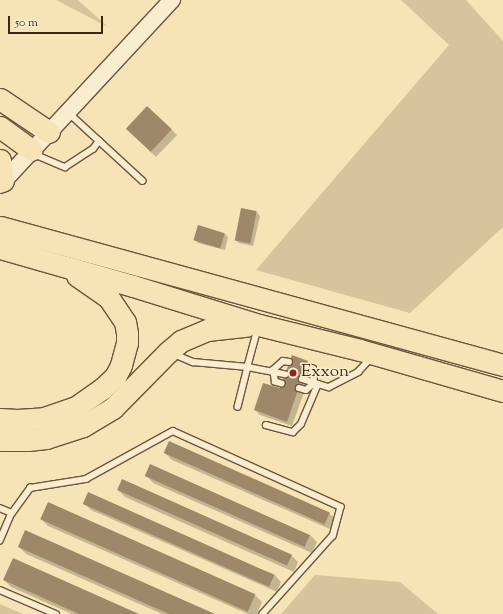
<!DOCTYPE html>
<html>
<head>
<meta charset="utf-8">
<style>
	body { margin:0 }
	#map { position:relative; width:503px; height:614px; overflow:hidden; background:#f6e4b7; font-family:"Sorts Mill Goudy",serif }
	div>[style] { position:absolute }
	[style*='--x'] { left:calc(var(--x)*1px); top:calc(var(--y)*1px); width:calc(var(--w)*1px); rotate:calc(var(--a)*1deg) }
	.green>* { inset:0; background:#d7c39c }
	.shadow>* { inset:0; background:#0003 }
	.building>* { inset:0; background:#9f886a; transform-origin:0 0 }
	.roads { filter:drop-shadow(1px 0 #6e543f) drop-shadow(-1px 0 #6e543f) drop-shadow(0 1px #6e543f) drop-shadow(0 -1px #6e543f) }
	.lane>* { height:5.5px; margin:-2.75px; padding:0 2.75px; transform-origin:2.75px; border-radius:2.75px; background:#f9edd0 }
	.secondary>* { height:16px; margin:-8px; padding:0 8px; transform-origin:8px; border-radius:8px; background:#f9edd0 }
	.highway>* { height:21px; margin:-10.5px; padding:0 10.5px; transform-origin:10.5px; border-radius:10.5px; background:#f6e4b7 }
	.dots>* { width:11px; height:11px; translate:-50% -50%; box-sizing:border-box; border:2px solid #f9edd0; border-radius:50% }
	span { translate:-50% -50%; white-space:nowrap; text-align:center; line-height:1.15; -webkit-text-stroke:3px #f9edd0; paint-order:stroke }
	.poi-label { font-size:17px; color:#402417 }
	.left { translate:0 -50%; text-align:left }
	.scale { position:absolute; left:8px; top:16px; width:95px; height:18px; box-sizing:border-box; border:2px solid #402417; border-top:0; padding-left:5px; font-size:12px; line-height:14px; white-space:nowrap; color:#402417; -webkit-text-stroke:3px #f9edd0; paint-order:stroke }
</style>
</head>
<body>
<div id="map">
	<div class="green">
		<div style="clip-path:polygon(56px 0,78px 0,108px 27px)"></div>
		<div style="clip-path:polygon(401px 0,466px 0,503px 41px,503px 227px,410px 313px,256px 270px,449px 45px)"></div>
		<div style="clip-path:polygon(315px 575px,400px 582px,438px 614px,281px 614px)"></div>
		<div style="clip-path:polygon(0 604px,23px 614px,0 614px)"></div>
	</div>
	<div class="shadow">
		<div style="clip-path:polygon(171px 129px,177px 135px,156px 157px,132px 134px)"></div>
		<div style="clip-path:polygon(257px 212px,260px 216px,253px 246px,239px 243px,236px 240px)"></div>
		<div style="clip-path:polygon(198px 226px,225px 234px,228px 237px,225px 250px,198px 243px,195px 240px)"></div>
		<div style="clip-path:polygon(307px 362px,313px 367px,292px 426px,260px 415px,255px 410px,281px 390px)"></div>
		<div style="clip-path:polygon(165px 453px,329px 513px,336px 520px,332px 530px,172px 460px)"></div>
		<div style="clip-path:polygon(150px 465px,310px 535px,317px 542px,312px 553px,153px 483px,146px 475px)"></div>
		<div style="clip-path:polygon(118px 490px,291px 555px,298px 562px,294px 572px,125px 497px)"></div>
		<div style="clip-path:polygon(48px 503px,255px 595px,262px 602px,257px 614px,248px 614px,48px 526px,41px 519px)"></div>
		<div style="clip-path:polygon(84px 503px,274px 574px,281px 582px,277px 592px,91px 510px)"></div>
		<div style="clip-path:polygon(19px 547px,213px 614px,162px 614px,26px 554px)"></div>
		<div style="clip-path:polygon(4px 580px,137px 614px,72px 614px,11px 587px)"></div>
	</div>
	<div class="building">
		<div style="left:147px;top:106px;width:34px;height:31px;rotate:43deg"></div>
		<div style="left:241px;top:208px;width:16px;height:33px;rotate:11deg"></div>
		<div style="left:198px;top:225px;width:28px;height:16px;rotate:17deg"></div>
		<div style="clip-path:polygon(292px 355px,308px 361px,287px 422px,254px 410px,263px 383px,280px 388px)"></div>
		<div style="left:169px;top:441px;width:176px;height:13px;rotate:24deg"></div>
		<div style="left:150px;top:464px;width:175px;height:13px;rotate:24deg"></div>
		<div style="left:122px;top:479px;width:186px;height:12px;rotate:24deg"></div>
		<div style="left:88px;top:492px;width:204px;height:13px;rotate:24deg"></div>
		<div style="left:48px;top:502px;width:227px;height:19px;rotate:24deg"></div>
		<div style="clip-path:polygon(25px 530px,215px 614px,169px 614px,18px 547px)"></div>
		<div style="clip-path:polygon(13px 558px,139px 614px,79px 614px,3px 580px)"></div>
	</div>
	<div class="roads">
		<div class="lane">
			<div style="--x:69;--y:113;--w:100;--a:42.6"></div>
			<div style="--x:34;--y:154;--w:34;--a:23"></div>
			<div style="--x:65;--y:167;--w:33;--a:-33"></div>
			<div style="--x:93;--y:149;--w:10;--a:-53"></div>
			<div style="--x:258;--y:329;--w:39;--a:105"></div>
			<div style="--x:248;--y:367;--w:38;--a:11"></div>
			<div style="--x:174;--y:354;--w:21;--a:23"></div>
			<div style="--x:193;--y:362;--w:55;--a:5.2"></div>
			<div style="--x:248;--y:367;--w:41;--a:104"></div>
			<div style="--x:302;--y:379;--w:28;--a:17"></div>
			<div style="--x:329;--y:387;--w:33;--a:-27"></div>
			<div style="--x:358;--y:372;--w:19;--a:-47"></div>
			<div style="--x:282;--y:384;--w:7;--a:-164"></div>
			<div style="--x:275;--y:382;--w:12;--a:-99"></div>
			<div style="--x:273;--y:370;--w:13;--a:-42"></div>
			<div style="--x:283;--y:361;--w:6;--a:9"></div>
			<div style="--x:299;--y:388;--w:7;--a:16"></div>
			<div style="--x:306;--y:390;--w:11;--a:-41"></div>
			<div style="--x:314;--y:383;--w:14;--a:-94"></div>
			<div style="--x:313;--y:369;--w:7;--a:-164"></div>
			<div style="--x:266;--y:425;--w:28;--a:15"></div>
			<div style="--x:293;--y:432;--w:11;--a:-45"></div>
			<div style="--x:301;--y:424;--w:43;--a:-67"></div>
			<div style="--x:0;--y:508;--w:13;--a:23"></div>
			<div style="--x:12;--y:513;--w:30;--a:113"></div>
			<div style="--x:12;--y:513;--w:31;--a:-54"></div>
			<div style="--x:30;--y:488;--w:57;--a:-9.1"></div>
			<div style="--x:86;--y:479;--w:99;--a:-28.9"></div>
			<div style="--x:173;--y:431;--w:184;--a:24.3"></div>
			<div style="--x:341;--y:507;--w:30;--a:105"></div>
			<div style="--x:333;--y:536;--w:105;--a:131.9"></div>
			<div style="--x:0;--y:590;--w:61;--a:23.2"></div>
		</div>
		<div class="secondary">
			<div style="--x:0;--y:185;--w:253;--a:-47.1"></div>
		</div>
		<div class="highway">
			<div style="--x:0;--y:99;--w:59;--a:34"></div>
			<div style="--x:0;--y:127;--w:39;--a:36"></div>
			<div style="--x:0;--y:160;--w:21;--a:82"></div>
			<div style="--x:0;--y:227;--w:522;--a:15.34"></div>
			<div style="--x:0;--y:248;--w:138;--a:15.9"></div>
			<div style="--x:133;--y:286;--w:132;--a:17.2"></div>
			<div style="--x:259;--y:325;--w:104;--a:13.9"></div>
			<div style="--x:360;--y:350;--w:149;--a:16"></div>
			<div style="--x:0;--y:419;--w:17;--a:3"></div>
			<div style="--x:17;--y:420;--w:27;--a:-4"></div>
			<div style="--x:44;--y:418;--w:34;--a:-19"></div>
			<div style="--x:76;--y:407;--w:32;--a:-35"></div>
			<div style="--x:102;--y:389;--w:18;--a:-43"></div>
			<div style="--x:115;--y:377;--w:13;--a:-63"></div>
			<div style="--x:121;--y:365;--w:23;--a:-75"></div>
			<div style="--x:127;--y:343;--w:10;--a:-90"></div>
			<div style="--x:127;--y:333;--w:11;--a:-100"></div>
			<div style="--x:125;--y:322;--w:29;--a:-124"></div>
			<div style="--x:109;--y:298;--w:39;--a:-145"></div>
			<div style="--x:0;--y:440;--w:28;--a:0"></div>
			<div style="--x:28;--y:440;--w:18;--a:-6"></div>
			<div style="--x:46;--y:438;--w:39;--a:-18"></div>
			<div style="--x:83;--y:426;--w:35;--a:-31"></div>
			<div style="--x:113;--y:408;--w:78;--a:-45.5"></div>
			<div style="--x:168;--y:352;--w:17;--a:-40"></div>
			<div style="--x:181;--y:341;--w:28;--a:-23"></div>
			<div style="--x:207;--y:330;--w:39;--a:-6"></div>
		</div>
	</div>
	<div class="dots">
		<div style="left:293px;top:373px;background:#8f2418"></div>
	</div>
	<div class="poi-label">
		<span class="left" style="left:301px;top:373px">Exxon</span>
	</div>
	<div class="scale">50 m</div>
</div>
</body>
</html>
